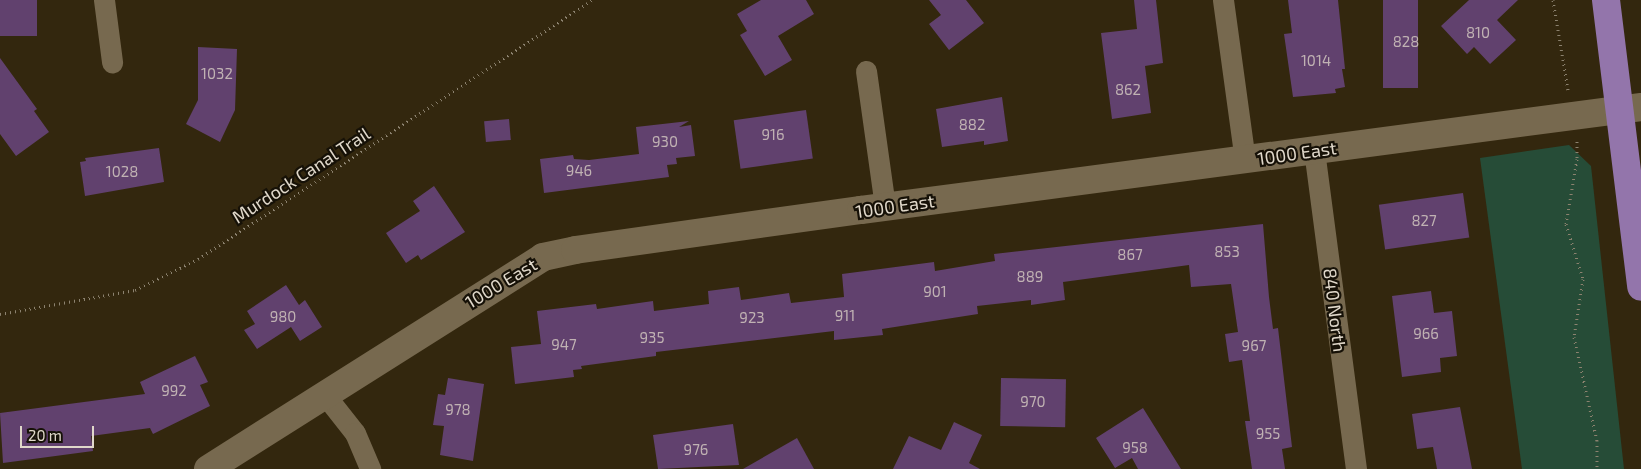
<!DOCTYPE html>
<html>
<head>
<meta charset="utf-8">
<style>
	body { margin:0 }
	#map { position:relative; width:1641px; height:469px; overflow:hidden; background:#33270e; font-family:"Exo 2",sans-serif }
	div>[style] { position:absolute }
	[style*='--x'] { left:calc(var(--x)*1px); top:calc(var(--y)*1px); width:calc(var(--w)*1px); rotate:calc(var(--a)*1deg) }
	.green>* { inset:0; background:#264c37 }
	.building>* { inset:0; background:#61416e; transform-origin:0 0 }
	.path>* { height:3px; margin-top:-1.5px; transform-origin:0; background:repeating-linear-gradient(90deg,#8c826f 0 1px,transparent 0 5px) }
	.minor>* { height:21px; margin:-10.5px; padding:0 10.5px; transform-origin:10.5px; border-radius:10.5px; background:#77694f }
	.tertiary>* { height:28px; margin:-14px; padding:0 14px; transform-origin:14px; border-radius:14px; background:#77694f }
	.trunk>* { height:28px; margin:-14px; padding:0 14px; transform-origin:14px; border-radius:14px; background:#9375ab }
	span { translate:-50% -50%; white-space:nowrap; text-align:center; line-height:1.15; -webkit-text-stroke:4.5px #161107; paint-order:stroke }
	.number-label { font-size:15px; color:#c0b2b3 }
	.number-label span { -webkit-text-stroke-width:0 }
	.street-label { font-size:18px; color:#e0d8ca }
	.scale { position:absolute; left:20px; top:426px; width:74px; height:22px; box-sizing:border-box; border:2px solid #e0d8ca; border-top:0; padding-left:6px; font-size:15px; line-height:18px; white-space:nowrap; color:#e0d8ca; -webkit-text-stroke:4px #161107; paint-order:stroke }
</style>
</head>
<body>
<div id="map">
	<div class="green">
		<div style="clip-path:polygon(1569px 145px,1591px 166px,1624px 469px,1522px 469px,1480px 158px)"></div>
	</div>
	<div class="building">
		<div style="left:0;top:0;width:37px;height:36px"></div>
		<div style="clip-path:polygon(761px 0,806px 0,814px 14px,778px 36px,792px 60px,765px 76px,740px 35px,747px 31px,737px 14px)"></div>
		<div style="clip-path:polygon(929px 0,966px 0,984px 23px,949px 50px,929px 24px,941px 15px)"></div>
		<div style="clip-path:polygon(1134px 0,1156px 0,1163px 63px,1145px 66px,1151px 113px,1112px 119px,1101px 33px,1137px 29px)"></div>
		<div style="clip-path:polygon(1288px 0,1338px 0,1345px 69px,1342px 69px,1345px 87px,1335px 89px,1336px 93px,1293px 97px,1284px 34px,1292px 33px)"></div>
		<div style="left:1383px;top:0;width:35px;height:88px"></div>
		<div style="clip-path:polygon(1469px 0,1518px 0,1497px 20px,1516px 40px,1490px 64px,1474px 47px,1467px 54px,1441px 26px)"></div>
		<div style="clip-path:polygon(198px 47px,237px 49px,235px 110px,220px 142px,186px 124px,198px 100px)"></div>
		<div style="clip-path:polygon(0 58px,37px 109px,34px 111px,49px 132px,16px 156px,0 134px)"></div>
		<div style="clip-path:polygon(1002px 97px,1008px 141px,984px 145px,984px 141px,942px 147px,936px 109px)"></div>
		<div style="left:806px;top:110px;width:49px;height:73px;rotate:82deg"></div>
		<div style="left:509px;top:119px;width:21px;height:25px;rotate:85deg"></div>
		<div style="clip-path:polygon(689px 121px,679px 127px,691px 125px,695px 156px,676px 158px,677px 164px,667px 165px,669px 177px,544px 193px,540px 159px,573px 155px,574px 159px,589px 160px,639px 154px,636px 127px)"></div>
		<div style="clip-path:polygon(159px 148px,164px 182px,85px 196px,80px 162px,86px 161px,85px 158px)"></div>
		<div style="clip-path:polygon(434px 186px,465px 232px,421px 260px,418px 255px,406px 263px,386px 233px,420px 211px,413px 201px)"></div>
		<div style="left:1463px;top:193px;width:45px;height:85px;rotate:82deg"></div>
		<div style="clip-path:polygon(1263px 224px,1269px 297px,1273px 329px,1278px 328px,1292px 447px,1282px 449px,1285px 469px,1252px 469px,1245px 421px,1250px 421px,1242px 360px,1229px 362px,1225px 334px,1238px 332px,1231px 284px,1191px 287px,1189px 265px,1063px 282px,1065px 300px,1031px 305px,1031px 300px,977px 306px,978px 314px,882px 329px,883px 335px,834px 340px,834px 331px,656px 352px,656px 356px,581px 366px,582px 369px,573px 370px,574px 377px,515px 384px,511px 347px,541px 344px,537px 311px,596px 304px,597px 309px,653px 301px,654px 311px,709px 304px,708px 291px,739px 287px,741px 300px,789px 293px,791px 303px,844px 297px,842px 274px,934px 262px,935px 271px,995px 261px,994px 254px)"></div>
		<div style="clip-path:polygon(286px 285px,299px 305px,305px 300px,322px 327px,300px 341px,291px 327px,257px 349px,244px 330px,255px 324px,247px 311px)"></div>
		<div style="clip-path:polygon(1431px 291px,1434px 313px,1452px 311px,1457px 356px,1440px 358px,1441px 372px,1402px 377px,1392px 296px)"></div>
		<div style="clip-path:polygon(195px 356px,208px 382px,200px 385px,210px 406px,153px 434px,150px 428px,91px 436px,93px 451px,3px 463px,0 413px,145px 394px,140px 382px)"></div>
		<div style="clip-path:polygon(448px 378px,484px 384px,473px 461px,440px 455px,444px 426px,433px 425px,438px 394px,445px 395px)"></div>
		<div style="left:1001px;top:378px;width:65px;height:48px;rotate:1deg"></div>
		<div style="clip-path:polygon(1460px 407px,1472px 469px,1437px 469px,1433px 447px,1417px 449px,1412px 414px)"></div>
		<div style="clip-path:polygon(1143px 408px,1181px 469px,1138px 469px,1132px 458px,1115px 468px,1096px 438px)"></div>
		<div style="clip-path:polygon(954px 422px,982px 435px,969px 463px,980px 469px,893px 469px,909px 436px,941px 450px)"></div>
		<div style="clip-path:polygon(733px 424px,739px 465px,658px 469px,653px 435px)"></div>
		<div style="clip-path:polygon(797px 438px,814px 469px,743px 469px)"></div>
	</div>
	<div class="path">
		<div style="--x:1553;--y:0;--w:91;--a:80.5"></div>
		<div style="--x:1577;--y:141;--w:18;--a:90"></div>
		<div style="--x:1577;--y:159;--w:66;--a:99.6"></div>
		<div style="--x:1566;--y:224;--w:58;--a:72.8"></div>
		<div style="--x:1583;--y:279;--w:59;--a:98.8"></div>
		<div style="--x:1574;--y:337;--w:107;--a:77.5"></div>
		<div style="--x:1597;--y:441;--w:28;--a:90"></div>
		<div style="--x:0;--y:314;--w:137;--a:-10.1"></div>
		<div style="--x:135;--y:290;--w:70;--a:-26.2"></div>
		<div style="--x:198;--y:259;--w:472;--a:-33.3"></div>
	</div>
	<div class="minor">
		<div style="--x:104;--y:0;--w:63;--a:82.6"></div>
		<div style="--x:1223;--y:0;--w:162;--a:82.2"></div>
		<div style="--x:866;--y:71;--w:137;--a:82"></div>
		<div style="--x:1314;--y:150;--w:322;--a:82.5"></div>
		<div style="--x:325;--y:395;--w:48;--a:51.7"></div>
		<div style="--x:355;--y:433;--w:39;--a:67"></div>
	</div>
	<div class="tertiary">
		<div style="--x:208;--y:469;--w:396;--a:-32.3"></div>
		<div style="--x:543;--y:257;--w:33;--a:-12"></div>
		<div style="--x:575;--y:250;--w:289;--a:-8"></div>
		<div style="--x:861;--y:210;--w:787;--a:-7.52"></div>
	</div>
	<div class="trunk">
		<div style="--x:1606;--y:0;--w:289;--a:83"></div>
	</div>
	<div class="number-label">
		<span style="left:1478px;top:33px">810</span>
		<span style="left:1406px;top:42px">828</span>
		<span style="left:1316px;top:61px">1014</span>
		<span style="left:217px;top:74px">1032</span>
		<span style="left:1128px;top:90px">862</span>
		<span style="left:972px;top:125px">882</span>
		<span style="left:773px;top:135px">916</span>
		<span style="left:665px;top:142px">930</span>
		<span style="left:579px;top:171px">946</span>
		<span style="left:122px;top:172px">1028</span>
		<span style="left:1424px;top:221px">827</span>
		<span style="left:1227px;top:252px">853</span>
		<span style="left:1130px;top:255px">867</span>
		<span style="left:1030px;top:277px">889</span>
		<span style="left:935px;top:292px">901</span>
		<span style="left:845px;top:316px">911</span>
		<span style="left:283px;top:317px">980</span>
		<span style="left:752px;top:318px">923</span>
		<span style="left:1426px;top:334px">966</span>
		<span style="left:652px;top:338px">935</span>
		<span style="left:564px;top:345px">947</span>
		<span style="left:1254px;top:346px">967</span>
		<span style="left:174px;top:391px">992</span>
		<span style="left:1033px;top:402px">970</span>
		<span style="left:458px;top:410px">978</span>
		<span style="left:1268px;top:434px">955</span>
		<span style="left:1135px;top:448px">958</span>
		<span style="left:696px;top:450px">976</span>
	</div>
	<div class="street-label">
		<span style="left:1297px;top:153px;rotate:-8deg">1000 East</span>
		<span style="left:301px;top:175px;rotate:-33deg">Murdock Canal Trail</span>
		<span style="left:895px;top:206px;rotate:-8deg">1000 East</span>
		<span style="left:501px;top:283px;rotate:-31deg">1000 East</span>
		<span style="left:1335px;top:310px;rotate:83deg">840 North</span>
	</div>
	<div class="scale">20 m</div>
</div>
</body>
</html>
